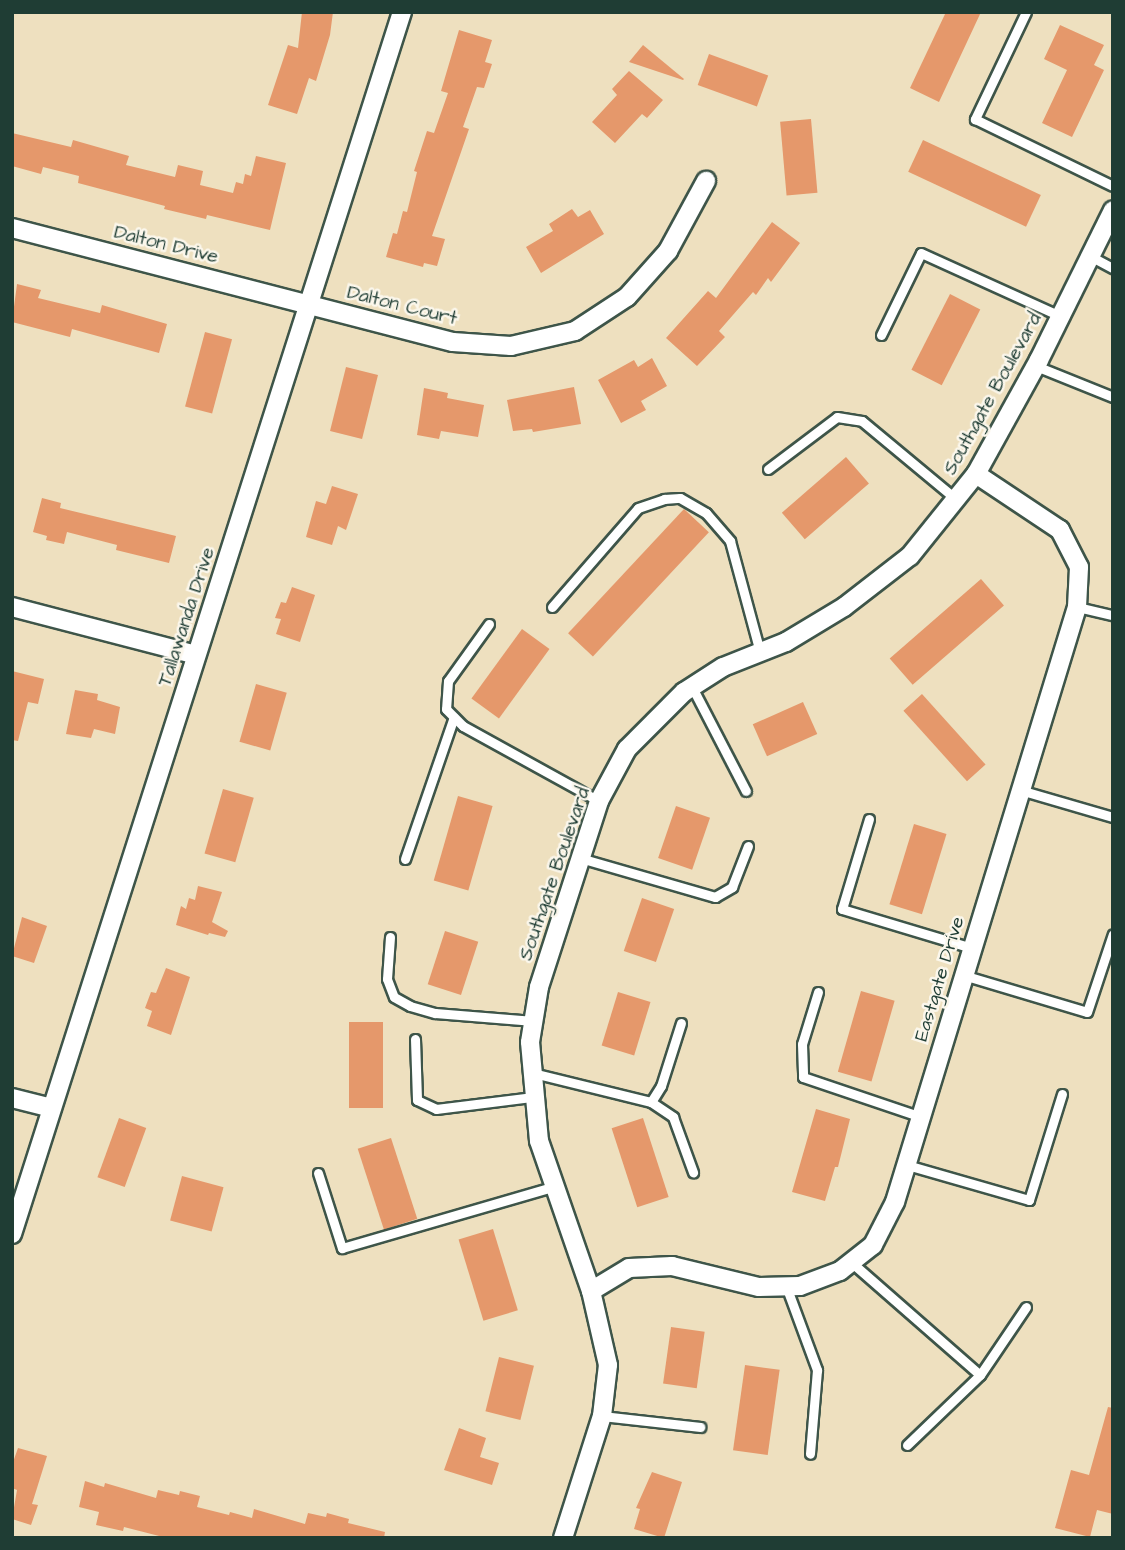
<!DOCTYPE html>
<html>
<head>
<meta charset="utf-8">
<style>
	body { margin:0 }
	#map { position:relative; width:1125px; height:1550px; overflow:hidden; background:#eee0bf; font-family:"Architects Daughter",sans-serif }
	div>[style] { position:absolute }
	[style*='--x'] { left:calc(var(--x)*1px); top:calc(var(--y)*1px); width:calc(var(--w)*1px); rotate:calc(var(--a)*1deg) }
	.building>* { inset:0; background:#e5986b; transform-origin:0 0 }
	.roads { filter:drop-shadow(2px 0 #3e5549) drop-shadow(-2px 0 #3e5549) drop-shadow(0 2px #3e5549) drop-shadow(0 -2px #3e5549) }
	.service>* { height:9px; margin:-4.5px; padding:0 4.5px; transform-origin:4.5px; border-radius:4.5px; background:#fff }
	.minor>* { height:18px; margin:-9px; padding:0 9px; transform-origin:9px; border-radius:9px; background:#fff }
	span { translate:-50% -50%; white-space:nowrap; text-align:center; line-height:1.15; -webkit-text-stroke:5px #fbf7ec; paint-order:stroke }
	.street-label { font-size:19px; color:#1f3d34 }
	.frame { position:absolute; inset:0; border:14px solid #1f3d34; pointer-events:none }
</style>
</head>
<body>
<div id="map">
	<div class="building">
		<div style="clip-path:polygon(302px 12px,333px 12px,330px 35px,316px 81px,309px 78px,297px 114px,268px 105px,288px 45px,298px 48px)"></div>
		<div style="clip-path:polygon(946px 12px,981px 12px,939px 102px,910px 88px)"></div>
		<div style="clip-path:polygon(1060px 25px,1104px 45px,1094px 65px,1104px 70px,1072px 137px,1042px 123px,1067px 70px,1044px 59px)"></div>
		<div style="clip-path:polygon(459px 30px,492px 40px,485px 62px,492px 64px,484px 88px,477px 87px,463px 127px,469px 129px,432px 236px,445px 239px,437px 266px,424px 263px,423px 267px,386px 257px,393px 233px,397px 234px,403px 211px,407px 212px,417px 172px,414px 171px,427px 131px,434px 133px,448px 93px,441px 91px)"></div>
		<div style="clip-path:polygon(643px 45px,684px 79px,683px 80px,629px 62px)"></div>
		<div style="left:709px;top:54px;width:63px;height:33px;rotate:20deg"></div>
		<div style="clip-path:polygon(629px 71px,663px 100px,647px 118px,642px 114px,615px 143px,592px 122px,617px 95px,612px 89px)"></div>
		<div style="left:811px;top:119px;width:74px;height:31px;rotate:85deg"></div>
		<div style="clip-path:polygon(12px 133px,71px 147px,73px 140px,129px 156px,126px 165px,175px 177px,178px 165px,203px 171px,200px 185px,233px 193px,236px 182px,243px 184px,245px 174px,251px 176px,256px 156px,286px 163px,270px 230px,207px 215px,206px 219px,164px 209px,165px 206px,78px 183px,79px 176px,43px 167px,41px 174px,12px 166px)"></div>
		<div style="left:923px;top:140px;width:130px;height:35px;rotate:25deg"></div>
		<div style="clip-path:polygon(572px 209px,578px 217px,590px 210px,604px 234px,541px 273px,526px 247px,553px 231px,549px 224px)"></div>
		<div style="clip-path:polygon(772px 222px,800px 243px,771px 282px,768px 278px,756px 295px,753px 292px,719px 331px,725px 337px,697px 366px,666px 338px,708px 291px,716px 298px)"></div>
		<div style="clip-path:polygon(17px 284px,41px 290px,38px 298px,100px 313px,102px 305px,167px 324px,159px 353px,72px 329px,70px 337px,12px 322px)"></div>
		<div style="left:950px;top:294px;width:34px;height:85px;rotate:27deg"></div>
		<div style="left:205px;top:332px;width:28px;height:77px;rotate:15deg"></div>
		<div style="clip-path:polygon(652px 358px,667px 386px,641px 401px,646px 410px,621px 423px,598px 380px,634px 360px,638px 367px)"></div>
		<div style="left:346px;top:367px;width:33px;height:66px;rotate:14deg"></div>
		<div style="clip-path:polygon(574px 387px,581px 424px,533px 432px,532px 429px,513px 431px,507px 400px)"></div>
		<div style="clip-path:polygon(424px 388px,448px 393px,447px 398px,484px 405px,478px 437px,441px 431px,439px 439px,417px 435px)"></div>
		<div style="left:846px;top:457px;width:35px;height:85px;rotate:49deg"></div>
		<div style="clip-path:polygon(332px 486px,358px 494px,346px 530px,338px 526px,332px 545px,306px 537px,316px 501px,326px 504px)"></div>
		<div style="clip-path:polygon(42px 498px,61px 503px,60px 508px,176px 536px,169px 563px,116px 550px,117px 545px,67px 532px,64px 544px,46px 540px,47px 536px,33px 532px)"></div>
		<div style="left:684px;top:509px;width:34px;height:170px;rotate:43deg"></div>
		<div style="left:981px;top:579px;width:35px;height:121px;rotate:49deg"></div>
		<div style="clip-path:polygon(292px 587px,315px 595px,300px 642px,276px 634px,281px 619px,275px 618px,281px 602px,286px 603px)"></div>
		<div style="left:522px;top:629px;width:34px;height:86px;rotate:36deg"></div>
		<div style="clip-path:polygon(12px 671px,44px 679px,38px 704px,28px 702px,18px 741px,12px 740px)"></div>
		<div style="left:256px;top:684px;width:32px;height:60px;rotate:16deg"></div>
		<div style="clip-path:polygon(75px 690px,98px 694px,97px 700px,120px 707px,115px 734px,94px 729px,91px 738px,66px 734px)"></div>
		<div style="left:922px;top:694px;width:95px;height:25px;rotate:48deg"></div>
		<div style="left:803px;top:702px;width:35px;height:55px;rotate:66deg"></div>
		<div style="left:223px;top:789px;width:32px;height:67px;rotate:16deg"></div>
		<div style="left:458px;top:796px;width:36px;height:88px;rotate:16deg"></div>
		<div style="left:676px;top:806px;width:36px;height:55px;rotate:19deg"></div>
		<div style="left:914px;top:824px;width:34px;height:84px;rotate:17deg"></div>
		<div style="clip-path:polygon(198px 886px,222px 892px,212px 922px,228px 931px,225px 937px,209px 933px,208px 935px,176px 925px,181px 906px,186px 909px,189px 898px,195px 900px)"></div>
		<div style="left:642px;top:898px;width:34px;height:56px;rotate:19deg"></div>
		<div style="clip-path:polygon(22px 917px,47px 926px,34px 963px,12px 956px)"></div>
		<div style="left:445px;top:931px;width:35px;height:56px;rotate:18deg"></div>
		<div style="clip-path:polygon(166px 968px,190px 977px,171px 1035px,147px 1026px,152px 1011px,145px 1008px,151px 992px,156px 993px)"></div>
		<div style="left:861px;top:991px;width:35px;height:84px;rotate:16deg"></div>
		<div style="left:618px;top:992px;width:34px;height:56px;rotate:17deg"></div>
		<div style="left:349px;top:1022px;width:34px;height:86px"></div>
		<div style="clip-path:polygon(816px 1109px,850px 1119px,838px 1167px,835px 1167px,825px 1201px,792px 1192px)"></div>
		<div style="left:119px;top:1118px;width:29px;height:63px;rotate:20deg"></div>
		<div style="left:643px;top:1118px;width:83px;height:33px;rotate:72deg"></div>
		<div style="left:391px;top:1138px;width:85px;height:35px;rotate:72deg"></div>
		<div style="left:182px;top:1176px;width:43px;height:46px;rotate:15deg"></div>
		<div style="left:493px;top:1229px;width:85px;height:36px;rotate:73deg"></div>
		<div style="left:671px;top:1327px;width:34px;height:57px;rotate:8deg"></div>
		<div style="left:499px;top:1357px;width:36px;height:56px;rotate:14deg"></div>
		<div style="left:745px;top:1365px;width:35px;height:86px;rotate:8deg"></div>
		<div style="clip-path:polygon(1108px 1407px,1113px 1408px,1113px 1514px,1097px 1510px,1090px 1537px,1055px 1528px,1071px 1470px,1089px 1475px)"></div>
		<div style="clip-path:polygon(459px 1428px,486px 1438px,480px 1457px,499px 1463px,492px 1485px,444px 1470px)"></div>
		<div style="clip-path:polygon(18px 1448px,47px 1456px,32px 1504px,38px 1505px,31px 1525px,12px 1519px,17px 1490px,12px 1488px,12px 1465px)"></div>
		<div style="clip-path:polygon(652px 1472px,682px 1482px,664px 1538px,634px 1529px,640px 1509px,636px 1508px)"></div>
		<div style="clip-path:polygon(85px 1481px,104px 1487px,105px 1483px,156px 1498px,158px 1490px,179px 1495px,180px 1491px,200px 1496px,197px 1507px,229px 1515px,230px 1512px,252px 1518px,254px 1509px,305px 1524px,308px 1513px,326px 1517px,327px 1513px,349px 1519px,348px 1523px,385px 1532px,384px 1538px,167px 1538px,124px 1527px,123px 1531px,96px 1525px,99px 1512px,79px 1507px)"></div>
	</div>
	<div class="roads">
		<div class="service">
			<div style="--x:1026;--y:12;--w:119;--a:115.5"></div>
			<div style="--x:975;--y:119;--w:153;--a:25.9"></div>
			<div style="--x:1090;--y:256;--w:26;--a:28"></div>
			<div style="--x:881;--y:335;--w:91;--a:-64"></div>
			<div style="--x:921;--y:253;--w:153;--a:24.4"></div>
			<div style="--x:1036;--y:366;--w:83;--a:21.9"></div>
			<div style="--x:768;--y:469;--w:86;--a:-37"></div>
			<div style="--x:837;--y:417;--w:25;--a:9"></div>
			<div style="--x:862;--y:421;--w:122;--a:39.7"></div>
			<div style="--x:552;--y:607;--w:131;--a:-49"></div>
			<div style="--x:638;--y:508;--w:28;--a:-19"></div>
			<div style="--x:664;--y:499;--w:16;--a:-4"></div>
			<div style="--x:680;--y:498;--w:30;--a:30"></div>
			<div style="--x:706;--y:513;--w:37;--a:49"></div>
			<div style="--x:730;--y:541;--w:115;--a:74.9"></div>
			<div style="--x:1077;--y:607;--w:37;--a:13"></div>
			<div style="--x:489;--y:624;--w:70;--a:125.7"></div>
			<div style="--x:448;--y:681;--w:28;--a:94"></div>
			<div style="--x:446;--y:709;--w:24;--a:45"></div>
			<div style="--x:463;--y:726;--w:155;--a:28.9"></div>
			<div style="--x:692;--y:687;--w:117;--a:62.6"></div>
			<div style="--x:1020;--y:790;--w:97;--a:16.2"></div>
			<div style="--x:869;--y:819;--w:94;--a:106.7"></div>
			<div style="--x:842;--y:909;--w:136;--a:16.7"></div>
			<div style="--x:580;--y:858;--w:141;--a:16.1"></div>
			<div style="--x:715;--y:897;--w:20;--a:-30"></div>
			<div style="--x:732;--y:887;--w:44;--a:-68.7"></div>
			<div style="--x:405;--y:859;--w:150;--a:-71"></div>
			<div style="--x:390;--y:937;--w:42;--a:94.1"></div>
			<div style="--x:387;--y:979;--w:19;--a:69"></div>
			<div style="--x:394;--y:997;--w:18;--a:29"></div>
			<div style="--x:410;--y:1006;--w:26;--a:16"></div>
			<div style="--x:435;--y:1013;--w:99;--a:4.6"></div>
			<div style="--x:963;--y:975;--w:129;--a:16.6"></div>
			<div style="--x:1087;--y:1012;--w:82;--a:-71.6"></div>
			<div style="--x:818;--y:992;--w:54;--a:107.1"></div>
			<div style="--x:802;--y:1044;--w:33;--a:88"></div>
			<div style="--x:803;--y:1077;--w:125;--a:18.7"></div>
			<div style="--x:415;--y:1039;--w:61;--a:88.1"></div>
			<div style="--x:417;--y:1100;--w:21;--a:25"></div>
			<div style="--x:436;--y:1109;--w:98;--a:-7.1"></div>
			<div style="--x:533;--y:1073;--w:122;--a:13.8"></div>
			<div style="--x:651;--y:1102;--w:27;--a:34"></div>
			<div style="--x:673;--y:1117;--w:59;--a:70"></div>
			<div style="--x:651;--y:1102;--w:19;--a:-58"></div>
			<div style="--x:661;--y:1086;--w:66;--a:-72.4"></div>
			<div style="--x:907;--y:1165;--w:127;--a:16"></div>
			<div style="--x:1029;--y:1200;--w:111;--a:-72.7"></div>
			<div style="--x:318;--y:1173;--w:79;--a:72.3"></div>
			<div style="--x:342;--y:1248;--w:222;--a:-16.2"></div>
			<div style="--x:851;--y:1262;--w:171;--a:41.2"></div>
			<div style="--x:980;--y:1375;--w:82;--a:-55.9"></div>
			<div style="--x:786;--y:1286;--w:90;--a:69.7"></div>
			<div style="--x:817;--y:1370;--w:84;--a:94.8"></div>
			<div style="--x:602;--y:1416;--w:99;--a:6.4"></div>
			<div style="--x:907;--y:1445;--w:101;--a:-43.8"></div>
		</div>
		<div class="minor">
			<div style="--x:12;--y:228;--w:455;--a:14.5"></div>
			<div style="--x:453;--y:342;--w:58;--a:3.9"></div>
			<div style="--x:511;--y:346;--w:66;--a:-13.2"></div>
			<div style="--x:575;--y:331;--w:62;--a:-33.2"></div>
			<div style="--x:627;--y:297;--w:62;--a:-48.3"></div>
			<div style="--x:668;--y:251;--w:80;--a:-61.5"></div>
			<div style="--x:12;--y:607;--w:190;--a:14.6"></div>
			<div style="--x:12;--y:1098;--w:41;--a:14"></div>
			<div style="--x:12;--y:1234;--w:1283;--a:-72.3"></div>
			<div style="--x:591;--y:1291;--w:44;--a:-31.2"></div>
			<div style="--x:629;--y:1268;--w:43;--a:-2.7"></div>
			<div style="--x:672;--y:1266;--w:89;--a:13.6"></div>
			<div style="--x:759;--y:1287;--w:41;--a:-1.4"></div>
			<div style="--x:800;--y:1286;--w:43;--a:-20.6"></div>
			<div style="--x:840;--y:1271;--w:42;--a:-38.2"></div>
			<div style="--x:873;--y:1245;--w:48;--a:-62.9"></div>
			<div style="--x:895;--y:1202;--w:622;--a:-72.99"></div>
			<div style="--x:1077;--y:607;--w:40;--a:-87.1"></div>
			<div style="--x:1079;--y:567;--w:42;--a:-117.2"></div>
			<div style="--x:1060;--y:530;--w:101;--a:-146.3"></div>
			<div style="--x:563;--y:1538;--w:128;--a:-72.3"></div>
			<div style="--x:602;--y:1416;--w:51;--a:-83.3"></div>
			<div style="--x:608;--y:1365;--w:76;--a:-102.9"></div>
			<div style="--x:591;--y:1291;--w:159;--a:-109.1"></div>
			<div style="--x:539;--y:1141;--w:99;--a:-95.2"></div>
			<div style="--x:530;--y:1042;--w:56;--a:-80.7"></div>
			<div style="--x:539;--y:987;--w:195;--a:-72.1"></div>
			<div style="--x:599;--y:801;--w:59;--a:-61.7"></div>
			<div style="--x:627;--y:749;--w:81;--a:-45"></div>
			<div style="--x:684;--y:692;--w:46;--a:-32.7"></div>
			<div style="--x:723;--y:667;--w:68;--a:-21.6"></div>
			<div style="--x:786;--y:642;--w:68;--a:-31.1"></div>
			<div style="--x:844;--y:607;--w:83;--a:-37.7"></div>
			<div style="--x:910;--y:556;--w:105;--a:-51.2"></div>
			<div style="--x:976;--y:474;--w:130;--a:-61.1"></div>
			<div style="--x:1039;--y:360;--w:167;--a:-63.7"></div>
		</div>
	</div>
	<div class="street-label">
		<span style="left:166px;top:245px;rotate:14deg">Dalton Drive</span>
		<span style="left:402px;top:306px;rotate:14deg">Dalton Court</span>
		<span style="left:993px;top:394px;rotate:-61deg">Southgate Boulevard</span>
		<span style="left:187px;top:617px;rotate:-72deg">Tallawanda Drive</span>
		<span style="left:555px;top:874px;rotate:-71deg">Southgate Boulevard</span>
		<span style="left:940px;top:979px;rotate:-73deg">Eastgate Drive</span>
	</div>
	<div class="frame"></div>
</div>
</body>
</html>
